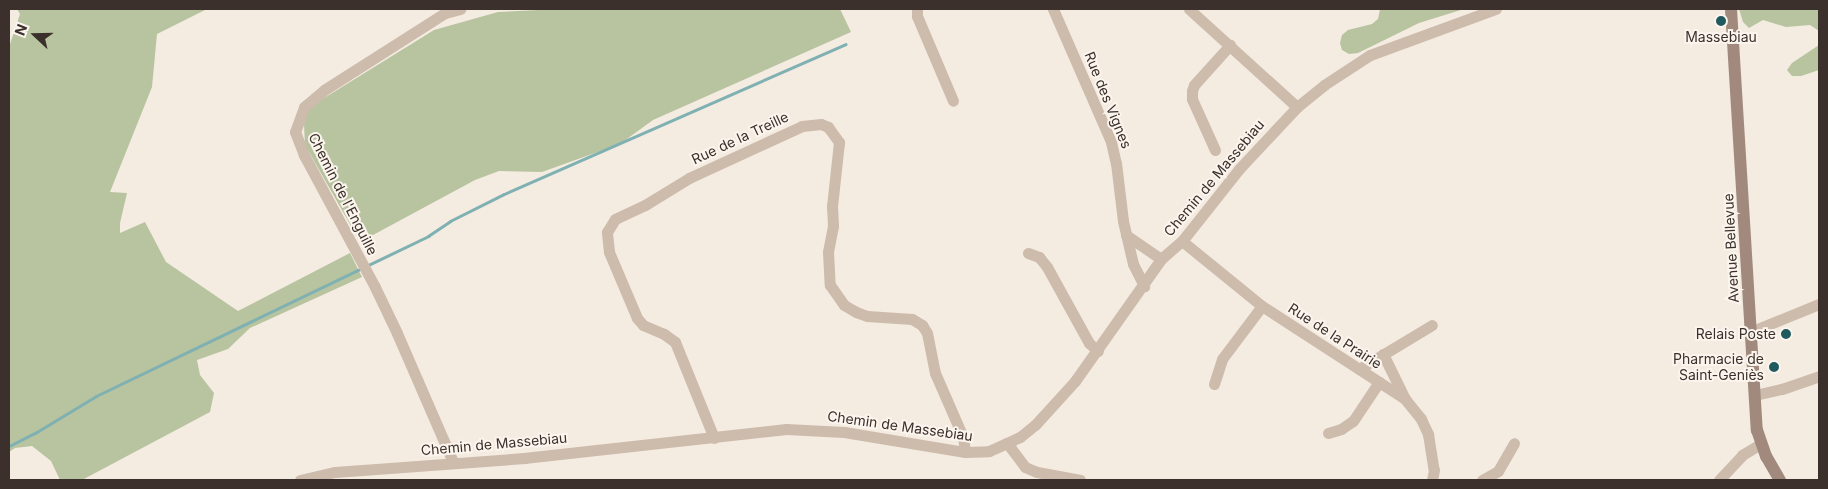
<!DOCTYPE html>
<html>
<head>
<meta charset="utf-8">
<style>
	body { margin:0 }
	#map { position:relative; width:1828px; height:489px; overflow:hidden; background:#f4ebe1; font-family:Inter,sans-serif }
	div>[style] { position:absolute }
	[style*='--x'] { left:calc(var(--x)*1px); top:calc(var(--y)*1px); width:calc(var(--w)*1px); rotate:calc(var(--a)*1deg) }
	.green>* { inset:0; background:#b8c4a0 }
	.stream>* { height:3px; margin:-1.5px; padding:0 1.5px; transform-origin:1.5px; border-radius:1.5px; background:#7fb0b2 }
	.minor>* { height:11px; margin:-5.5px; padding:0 5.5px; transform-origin:5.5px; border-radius:5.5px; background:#cdbbac }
	.secondary>* { height:12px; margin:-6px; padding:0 6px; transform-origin:6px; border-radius:6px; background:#a18a7d }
	.dots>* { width:14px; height:14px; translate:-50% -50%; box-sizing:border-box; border:2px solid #fbf5ee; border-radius:50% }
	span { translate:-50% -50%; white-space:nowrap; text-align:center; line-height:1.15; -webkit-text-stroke:4px #fbf5ee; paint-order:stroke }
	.poi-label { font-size:14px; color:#3b302b }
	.right { translate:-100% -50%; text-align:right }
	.street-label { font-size:14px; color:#3b302b }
	.frame { position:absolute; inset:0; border:10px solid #3b302b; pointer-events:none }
	.north { position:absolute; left:10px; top:10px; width:50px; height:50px; -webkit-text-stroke:4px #fbf5ee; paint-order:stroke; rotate:291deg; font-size:14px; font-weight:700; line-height:20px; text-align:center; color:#3b302b }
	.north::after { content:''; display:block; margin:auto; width:18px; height:22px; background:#3b302b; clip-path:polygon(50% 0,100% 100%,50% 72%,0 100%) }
</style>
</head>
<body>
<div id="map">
	<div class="green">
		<div style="clip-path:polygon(17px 9px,207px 9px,157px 34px,152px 87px,110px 192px,127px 193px,120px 223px,120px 233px,145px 222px,166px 262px,238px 311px,350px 253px,362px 277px,250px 328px,228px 349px,197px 360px,200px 375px,214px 393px,210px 412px,82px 480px,60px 480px,51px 461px,32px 446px,15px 448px,9px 452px,9px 47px,20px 14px)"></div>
		<div style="clip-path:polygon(559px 9px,840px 9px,851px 32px,653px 120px,620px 144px,542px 172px,499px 171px,475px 180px,360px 242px,305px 145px,304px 124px,308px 108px,434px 30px,498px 12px)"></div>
		<div style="clip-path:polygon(1380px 9px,1464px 9px,1419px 23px,1358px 53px,1349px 54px,1342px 50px,1340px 43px,1342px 35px,1348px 30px,1372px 24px,1378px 19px)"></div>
		<div style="clip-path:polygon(1739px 9px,1819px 9px,1819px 31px,1810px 25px,1786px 27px,1763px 20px,1749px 28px,1743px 22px)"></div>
		<div style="clip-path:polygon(1819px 45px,1819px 70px,1801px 76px,1792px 76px,1787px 70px,1792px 63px)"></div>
	</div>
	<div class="stream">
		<div style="--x:9;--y:446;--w:29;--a:-27"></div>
		<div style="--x:35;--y:433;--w:71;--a:-31.2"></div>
		<div style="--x:96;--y:396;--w:369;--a:-25.7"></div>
		<div style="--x:428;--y:236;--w:27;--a:-34"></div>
		<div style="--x:450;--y:221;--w:60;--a:-26.6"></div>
		<div style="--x:504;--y:194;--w:373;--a:-23.7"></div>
	</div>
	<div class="minor">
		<div style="--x:917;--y:9;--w:7;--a:90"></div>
		<div style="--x:917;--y:16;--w:92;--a:67"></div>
		<div style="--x:1053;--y:9;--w:145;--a:66.4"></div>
		<div style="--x:1111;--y:142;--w:22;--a:77"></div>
		<div style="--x:1116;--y:163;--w:58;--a:83.1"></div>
		<div style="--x:1123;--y:221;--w:44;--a:76.9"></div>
		<div style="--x:1133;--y:264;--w:25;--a:63"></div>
		<div style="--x:1189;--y:9;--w:146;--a:42.2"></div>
		<div style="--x:1215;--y:150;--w:56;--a:-114.3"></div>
		<div style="--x:1192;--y:99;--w:8;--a:-90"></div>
		<div style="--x:1192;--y:91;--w:6;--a:-72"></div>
		<div style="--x:1194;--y:85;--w:54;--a:-48"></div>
		<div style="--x:1126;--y:235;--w:42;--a:34.4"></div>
		<div style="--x:1182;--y:241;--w:103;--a:39.1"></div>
		<div style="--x:1262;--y:306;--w:171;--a:33"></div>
		<div style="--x:1405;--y:399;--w:26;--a:51"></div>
		<div style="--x:1421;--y:419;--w:17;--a:65"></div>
		<div style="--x:1428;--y:434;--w:36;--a:81"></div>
		<div style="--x:1434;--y:470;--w:10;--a:101"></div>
		<div style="--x:1028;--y:253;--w:12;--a:20"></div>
		<div style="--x:1039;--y:257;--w:13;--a:51"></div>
		<div style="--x:1047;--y:267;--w:87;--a:61.1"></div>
		<div style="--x:1089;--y:343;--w:12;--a:42"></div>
		<div style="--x:1750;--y:332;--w:74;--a:-22.1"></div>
		<div style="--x:1383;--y:354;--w:50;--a:63.9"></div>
		<div style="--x:1359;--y:369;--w:85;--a:-31.1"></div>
		<div style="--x:1214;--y:384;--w:26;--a:-72"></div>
		<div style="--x:1222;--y:359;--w:66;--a:-53"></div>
		<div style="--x:1755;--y:395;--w:28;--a:-13"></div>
		<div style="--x:1782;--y:389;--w:39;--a:-19"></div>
		<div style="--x:1328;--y:433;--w:14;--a:-17"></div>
		<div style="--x:1341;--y:429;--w:14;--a:-34"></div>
		<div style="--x:1353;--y:421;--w:47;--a:-56.3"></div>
		<div style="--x:714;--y:438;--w:104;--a:-112.1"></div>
		<div style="--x:675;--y:342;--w:14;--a:-144"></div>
		<div style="--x:664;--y:334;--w:23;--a:-157"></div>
		<div style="--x:643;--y:325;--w:9;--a:-131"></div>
		<div style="--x:637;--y:318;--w:72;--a:-113"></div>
		<div style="--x:609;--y:252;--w:20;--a:-96"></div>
		<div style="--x:607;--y:232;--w:15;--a:-58"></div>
		<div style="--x:615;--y:219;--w:33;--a:-25"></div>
		<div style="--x:645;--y:205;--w:52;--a:-31.5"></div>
		<div style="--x:689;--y:178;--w:124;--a:-24.7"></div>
		<div style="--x:802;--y:126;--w:19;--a:-6"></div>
		<div style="--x:821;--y:124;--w:8;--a:23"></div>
		<div style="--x:828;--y:127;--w:19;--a:54"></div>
		<div style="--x:839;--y:142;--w:64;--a:96.2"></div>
		<div style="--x:832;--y:206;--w:20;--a:87"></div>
		<div style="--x:833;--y:226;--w:26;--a:101"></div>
		<div style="--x:828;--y:252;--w:33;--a:87"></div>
		<div style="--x:830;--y:285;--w:24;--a:55"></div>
		<div style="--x:844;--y:305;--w:14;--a:30"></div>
		<div style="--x:856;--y:312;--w:12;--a:20"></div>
		<div style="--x:867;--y:316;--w:45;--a:3.8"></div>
		<div style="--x:912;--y:319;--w:12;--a:31"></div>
		<div style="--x:922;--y:325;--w:9;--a:58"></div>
		<div style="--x:927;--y:333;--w:41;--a:78.7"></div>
		<div style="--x:935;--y:373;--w:70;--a:66.4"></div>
		<div style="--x:963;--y:437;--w:15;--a:82"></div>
		<div style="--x:1007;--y:443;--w:30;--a:53"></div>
		<div style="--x:1025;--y:467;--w:13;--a:23"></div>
		<div style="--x:1037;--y:472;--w:44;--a:10.5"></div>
		<div style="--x:453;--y:462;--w:141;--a:-113.5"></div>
		<div style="--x:397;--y:333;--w:51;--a:-115.6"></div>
		<div style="--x:375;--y:287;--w:150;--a:-118.3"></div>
		<div style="--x:304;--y:155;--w:25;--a:-111"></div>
		<div style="--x:295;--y:132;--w:27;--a:-70"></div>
		<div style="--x:304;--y:107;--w:26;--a:-40"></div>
		<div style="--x:324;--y:90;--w:143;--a:-32.5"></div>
		<div style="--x:445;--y:13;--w:16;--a:-15"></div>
		<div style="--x:300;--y:480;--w:36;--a:-13"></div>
		<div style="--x:335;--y:472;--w:190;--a:-4.2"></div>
		<div style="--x:524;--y:458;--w:264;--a:-6.3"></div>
		<div style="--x:786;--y:429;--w:58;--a:3"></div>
		<div style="--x:844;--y:432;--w:123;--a:9.4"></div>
		<div style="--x:965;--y:452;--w:24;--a:-2"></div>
		<div style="--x:989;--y:451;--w:20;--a:-24"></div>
		<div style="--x:1007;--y:443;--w:14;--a:-25"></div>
		<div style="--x:1020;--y:437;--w:19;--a:-39"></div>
		<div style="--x:1035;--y:425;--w:59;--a:-47.7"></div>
		<div style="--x:1075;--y:381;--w:149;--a:-54.8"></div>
		<div style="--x:1161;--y:259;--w:28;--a:-41"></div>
		<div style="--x:1182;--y:241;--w:92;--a:-51.6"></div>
		<div style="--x:1239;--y:169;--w:85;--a:-46.9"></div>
		<div style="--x:1297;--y:107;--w:35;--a:-39"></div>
		<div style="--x:1324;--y:85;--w:55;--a:-33.1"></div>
		<div style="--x:1370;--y:55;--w:134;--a:-20.1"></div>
		<div style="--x:1482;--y:480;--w:18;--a:-29"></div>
		<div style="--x:1498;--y:471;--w:32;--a:-60"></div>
		<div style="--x:1719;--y:480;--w:34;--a:-47"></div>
		<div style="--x:1742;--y:455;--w:21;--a:-31"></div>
	</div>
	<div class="secondary">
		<div style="--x:1731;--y:9;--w:422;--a:86.5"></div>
		<div style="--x:1757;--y:430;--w:28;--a:71"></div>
		<div style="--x:1766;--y:456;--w:28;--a:60"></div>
	</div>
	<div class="dots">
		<div style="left:1721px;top:21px;background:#1f5a5e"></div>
		<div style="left:1786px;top:334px;background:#1f5a5e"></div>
		<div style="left:1774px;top:367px;background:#1f5a5e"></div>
	</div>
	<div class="poi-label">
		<span style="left:1721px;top:37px">Massebiau</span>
		<span class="right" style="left:1776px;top:334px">Relais Poste</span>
		<span class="right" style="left:1764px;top:367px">Pharmacie de<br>Saint-Geniès</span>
	</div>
	<div class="street-label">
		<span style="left:1108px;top:100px;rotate:68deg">Rue des Vignes</span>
		<span style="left:740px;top:138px;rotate:-25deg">Rue de la Treille</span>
		<span style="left:1214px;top:178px;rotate:-50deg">Chemin de Massebiau</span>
		<span style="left:343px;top:194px;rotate:63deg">Chemin de l'Enguille</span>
		<span style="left:1731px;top:248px;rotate:-93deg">Avenue Bellevue</span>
		<span style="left:1335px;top:336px;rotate:33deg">Rue de la Prairie</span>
		<span style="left:900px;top:426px;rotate:8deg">Chemin de Massebiau</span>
		<span style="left:494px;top:444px;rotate:-5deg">Chemin de Massebiau</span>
	</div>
	<div class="frame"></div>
	<div class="north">N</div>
</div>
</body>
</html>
